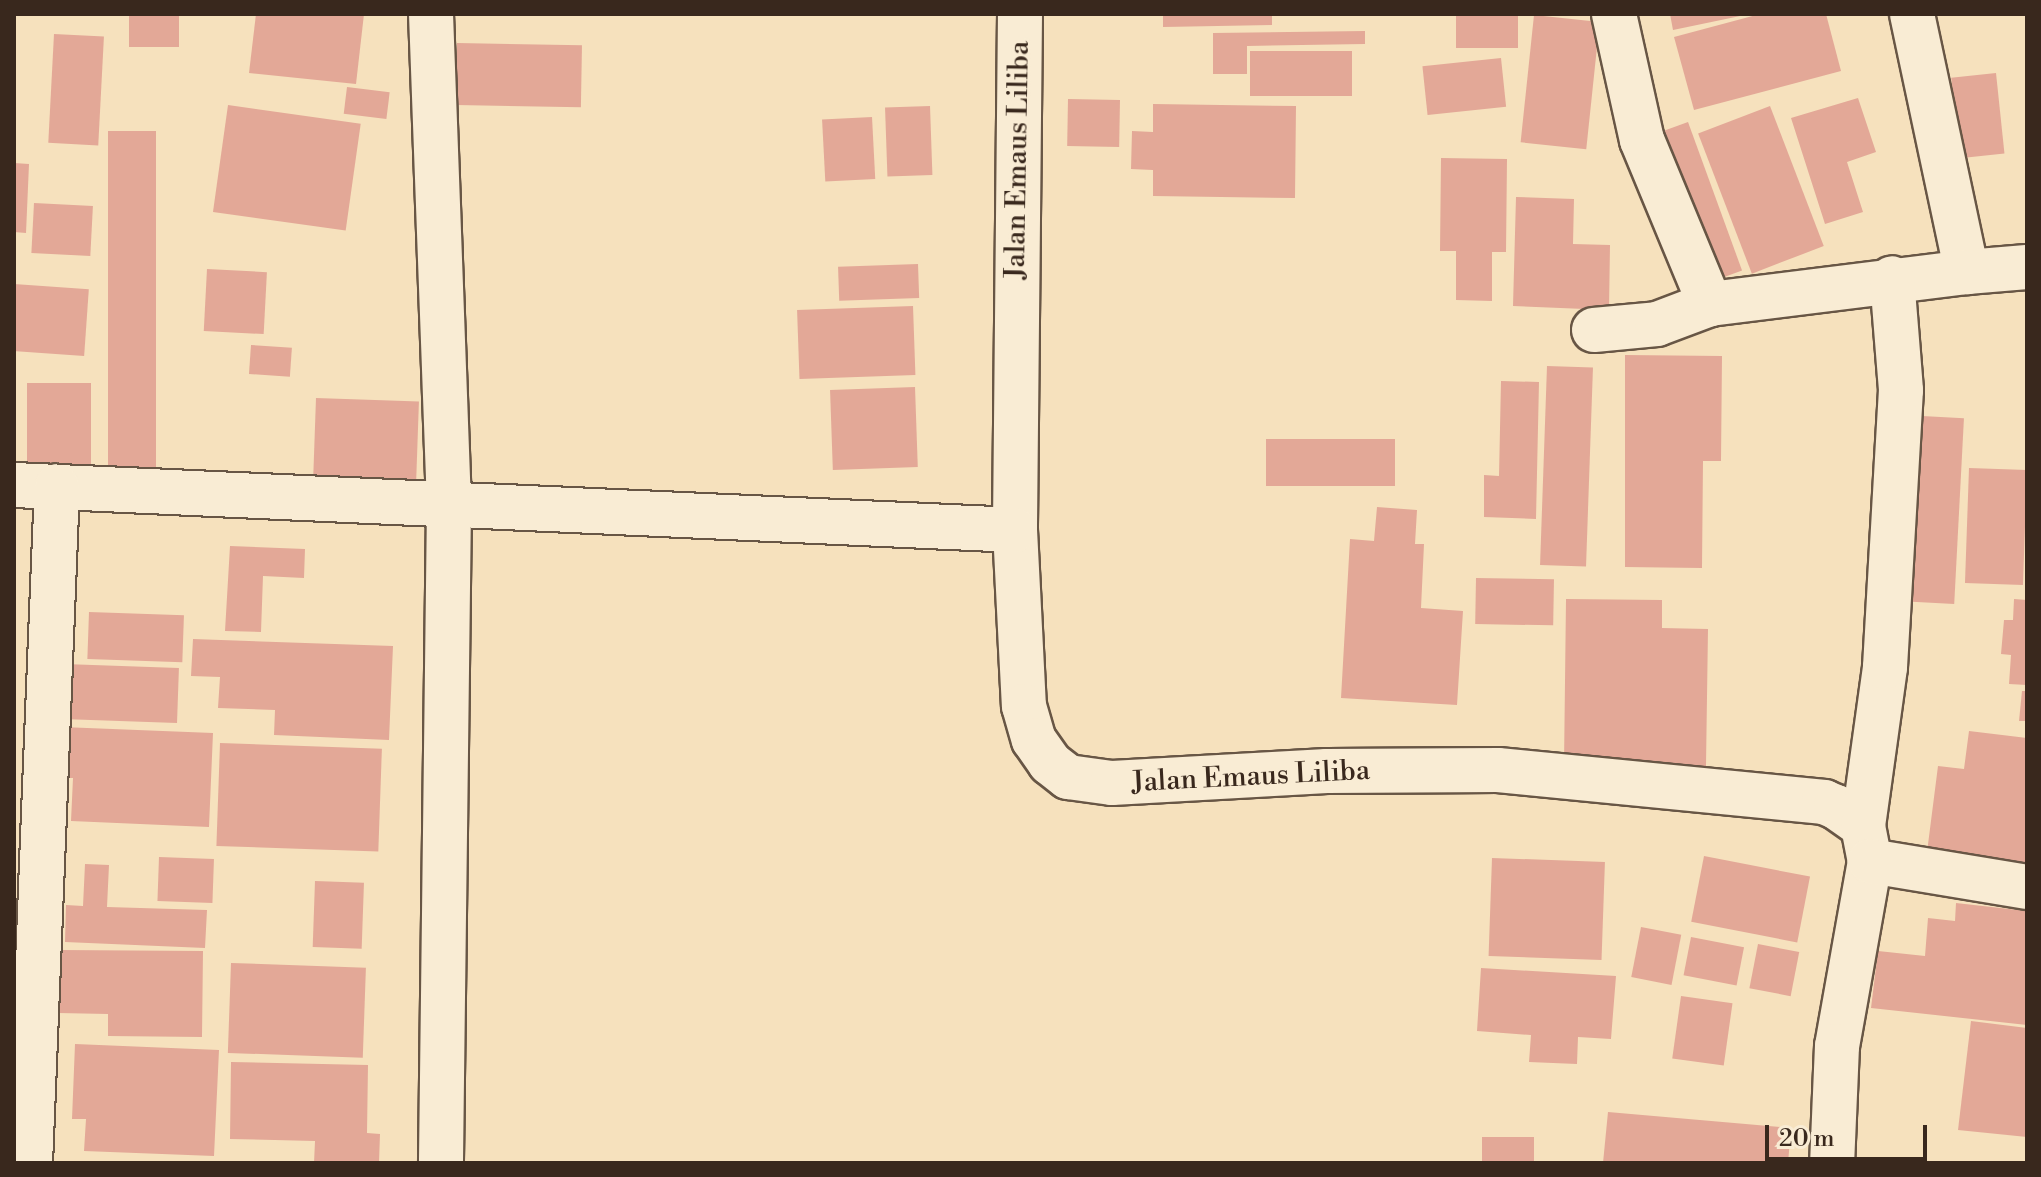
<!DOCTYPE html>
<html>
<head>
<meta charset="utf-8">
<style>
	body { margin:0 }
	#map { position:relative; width:2041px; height:1177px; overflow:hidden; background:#f6e1bd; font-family:"Libre Bodoni",serif }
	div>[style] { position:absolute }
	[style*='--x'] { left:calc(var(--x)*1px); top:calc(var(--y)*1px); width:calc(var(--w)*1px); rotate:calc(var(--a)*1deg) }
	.building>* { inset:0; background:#e3a897; transform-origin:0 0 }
	.roads { filter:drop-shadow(2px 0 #685645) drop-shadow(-2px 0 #685645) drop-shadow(0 2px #685645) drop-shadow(0 -2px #685645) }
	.minor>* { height:44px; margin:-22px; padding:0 22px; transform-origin:22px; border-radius:22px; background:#f9ecd4 }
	span { translate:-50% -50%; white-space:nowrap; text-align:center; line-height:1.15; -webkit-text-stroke:6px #f9ecd4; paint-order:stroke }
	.street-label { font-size:28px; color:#39281d }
	.frame { position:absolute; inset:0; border:16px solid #39281d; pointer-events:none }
	.scale { position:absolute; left:1765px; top:1125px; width:162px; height:36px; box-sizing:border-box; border:4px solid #39281d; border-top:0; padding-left:10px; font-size:24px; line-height:28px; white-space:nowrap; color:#39281d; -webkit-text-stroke:6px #f9ecd4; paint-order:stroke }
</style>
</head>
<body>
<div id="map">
	<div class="building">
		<div style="left:129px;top:14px;width:50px;height:33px"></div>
		<div style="clip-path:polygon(256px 14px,364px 14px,356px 84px,249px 73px)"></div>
		<div style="clip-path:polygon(1163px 14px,1272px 14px,1272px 25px,1163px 27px)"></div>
		<div style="left:1456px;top:14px;width:62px;height:34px"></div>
		<div style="clip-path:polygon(1670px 14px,1745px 14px,1745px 15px,1673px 30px)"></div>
		<div style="clip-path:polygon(1760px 14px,1826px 14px,1841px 71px,1694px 110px,1674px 37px)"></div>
		<div style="left:1534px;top:15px;width:66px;height:128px;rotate:6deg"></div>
		<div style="clip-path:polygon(1365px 31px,1365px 44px,1247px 46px,1247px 74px,1213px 74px,1213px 33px)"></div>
		<div style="left:54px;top:34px;width:50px;height:109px;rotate:3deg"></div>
		<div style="left:457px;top:43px;width:125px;height:62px;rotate:1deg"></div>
		<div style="left:1250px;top:51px;width:102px;height:45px"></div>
		<div style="left:1501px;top:58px;width:49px;height:79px;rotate:84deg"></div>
		<div style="left:1996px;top:73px;width:81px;height:45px;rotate:84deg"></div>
		<div style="left:347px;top:87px;width:43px;height:27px;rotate:7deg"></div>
		<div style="clip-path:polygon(1858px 98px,1876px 152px,1847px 162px,1863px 212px,1825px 224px,1791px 118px)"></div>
		<div style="left:1068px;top:99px;width:52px;height:47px;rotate:1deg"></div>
		<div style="clip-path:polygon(1153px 104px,1296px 106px,1295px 198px,1153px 196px,1153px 170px,1131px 169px,1132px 131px,1153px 132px)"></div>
		<div style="left:228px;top:105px;width:134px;height:108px;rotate:8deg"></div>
		<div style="left:930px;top:106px;width:69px;height:45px;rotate:88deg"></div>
		<div style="left:1770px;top:106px;width:150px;height:77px;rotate:69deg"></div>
		<div style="left:872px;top:117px;width:62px;height:50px;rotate:87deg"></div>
		<div style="left:1688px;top:122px;width:158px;height:38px;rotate:70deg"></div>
		<div style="left:108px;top:131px;width:48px;height:358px"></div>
		<div style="clip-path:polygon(1441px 158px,1507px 159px,1506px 252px,1492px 252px,1492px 301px,1456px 300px,1456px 251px,1440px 251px)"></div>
		<div style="clip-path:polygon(14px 163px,29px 164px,26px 233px,14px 232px)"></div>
		<div style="clip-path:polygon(1516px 197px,1574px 199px,1573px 244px,1610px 245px,1609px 310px,1513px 306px)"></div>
		<div style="left:34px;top:203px;width:59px;height:50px;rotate:3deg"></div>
		<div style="left:918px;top:264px;width:34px;height:80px;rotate:88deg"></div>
		<div style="left:207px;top:269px;width:60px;height:62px;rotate:3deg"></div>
		<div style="left:14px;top:284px;width:75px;height:67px;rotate:4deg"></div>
		<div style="left:913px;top:306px;width:69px;height:116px;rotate:88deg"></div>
		<div style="left:251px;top:345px;width:41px;height:29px;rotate:4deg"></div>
		<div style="clip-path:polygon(1625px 355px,1722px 356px,1721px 461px,1703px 461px,1702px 568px,1625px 567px)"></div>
		<div style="left:1547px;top:366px;width:46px;height:199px;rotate:2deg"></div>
		<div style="clip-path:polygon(1501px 381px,1539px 382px,1536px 519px,1484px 517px,1484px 475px,1499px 476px)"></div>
		<div style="left:27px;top:383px;width:64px;height:93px"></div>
		<div style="left:915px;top:387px;width:80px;height:85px;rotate:88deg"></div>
		<div style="left:316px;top:398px;width:103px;height:90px;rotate:2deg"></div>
		<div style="left:1922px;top:416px;width:42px;height:186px;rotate:3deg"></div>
		<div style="left:1395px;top:439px;width:47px;height:129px;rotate:90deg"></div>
		<div style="left:1969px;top:468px;width:58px;height:115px;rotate:2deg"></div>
		<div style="clip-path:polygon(1377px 507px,1417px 510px,1415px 544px,1424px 544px,1421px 608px,1463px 611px,1457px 705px,1341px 698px,1350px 539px,1374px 541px)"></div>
		<div style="clip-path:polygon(230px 546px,305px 549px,304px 578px,263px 576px,261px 632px,225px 631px)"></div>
		<div style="left:1476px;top:578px;width:78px;height:46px;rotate:1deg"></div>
		<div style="clip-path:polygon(1566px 599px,1662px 600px,1662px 628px,1708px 629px,1706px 766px,1564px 764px)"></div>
		<div style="clip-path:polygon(2014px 599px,2027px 600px,2027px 685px,2009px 684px,2011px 655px,2001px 654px,2004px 620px,2013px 620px)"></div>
		<div style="left:89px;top:612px;width:95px;height:47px;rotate:2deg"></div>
		<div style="clip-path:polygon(193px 639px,393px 646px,389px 740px,274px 735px,275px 710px,218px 708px,220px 677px,191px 676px)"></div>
		<div style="left:64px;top:664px;width:115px;height:55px;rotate:2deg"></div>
		<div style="clip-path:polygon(2022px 691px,2027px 691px,2027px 721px,2019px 721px)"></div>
		<div style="clip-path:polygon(62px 727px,213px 733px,209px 827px,71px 821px,73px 778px,60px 778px)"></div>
		<div style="clip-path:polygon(1969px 731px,2027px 738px,2027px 872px,1926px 860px,1938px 766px,1964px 769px)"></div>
		<div style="left:220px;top:743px;width:162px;height:103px;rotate:2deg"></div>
		<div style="left:1704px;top:856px;width:108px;height:67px;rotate:11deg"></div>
		<div style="left:159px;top:857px;width:55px;height:44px;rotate:2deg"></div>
		<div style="left:1492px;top:858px;width:113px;height:98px;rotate:2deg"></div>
		<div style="clip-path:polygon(85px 864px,109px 865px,107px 907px,207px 910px,205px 948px,65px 942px,66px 905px,83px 906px)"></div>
		<div style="left:315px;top:881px;width:49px;height:66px;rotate:2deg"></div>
		<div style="clip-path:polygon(1956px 903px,2027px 911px,2027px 1025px,1871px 1008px,1878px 951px,1925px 956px,1928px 918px,1955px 921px)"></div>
		<div style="left:1641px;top:927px;width:41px;height:51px;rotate:11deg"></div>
		<div style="left:1691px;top:937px;width:54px;height:39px;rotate:11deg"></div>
		<div style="left:1758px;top:944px;width:42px;height:45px;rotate:11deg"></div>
		<div style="clip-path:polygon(59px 950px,203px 951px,202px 1037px,108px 1036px,108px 1014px,58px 1013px)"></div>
		<div style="left:231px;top:963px;width:135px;height:90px;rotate:2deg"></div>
		<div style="clip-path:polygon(1481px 968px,1616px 976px,1611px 1039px,1578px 1037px,1577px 1064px,1529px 1062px,1531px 1035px,1477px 1031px)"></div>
		<div style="left:1681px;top:996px;width:52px;height:63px;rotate:8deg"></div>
		<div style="clip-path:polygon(1971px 1021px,2027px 1028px,2027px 1137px,1958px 1130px)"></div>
		<div style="clip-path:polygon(75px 1044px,219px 1050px,214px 1156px,84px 1151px,86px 1119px,72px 1119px)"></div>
		<div style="clip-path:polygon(231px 1062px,368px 1065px,367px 1133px,380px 1134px,379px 1163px,314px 1163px,315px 1141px,230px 1139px)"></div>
		<div style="clip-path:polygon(1608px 1112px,1791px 1128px,1788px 1163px,1603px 1163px)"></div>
		<div style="left:1482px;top:1137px;width:52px;height:26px"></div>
	</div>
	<div class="roads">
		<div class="minor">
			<div style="--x:431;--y:14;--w:491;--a:87.9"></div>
			<div style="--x:449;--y:505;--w:658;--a:90.7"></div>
			<div style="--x:1020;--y:14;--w:516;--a:90.56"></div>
			<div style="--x:1015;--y:530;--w:176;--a:87.1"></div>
			<div style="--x:1024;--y:706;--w:35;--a:74"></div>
			<div style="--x:1034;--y:740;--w:28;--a:55"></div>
			<div style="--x:1050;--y:763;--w:23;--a:38"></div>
			<div style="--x:1068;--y:777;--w:44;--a:7.8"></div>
			<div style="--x:1112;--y:783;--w:215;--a:-3.2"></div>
			<div style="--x:1327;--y:771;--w:171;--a:-0.3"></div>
			<div style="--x:1498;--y:770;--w:328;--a:5.6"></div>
			<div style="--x:1824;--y:802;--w:13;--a:23"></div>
			<div style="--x:1836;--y:807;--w:33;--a:35"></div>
			<div style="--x:1863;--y:826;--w:36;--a:79"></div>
			<div style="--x:1870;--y:861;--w:188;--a:100.1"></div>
			<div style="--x:1837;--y:1046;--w:117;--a:92.4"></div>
			<div style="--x:1614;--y:14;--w:129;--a:77.5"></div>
			<div style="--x:1642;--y:140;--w:178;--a:67.5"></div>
			<div style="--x:1912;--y:14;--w:264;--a:78"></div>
			<div style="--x:1967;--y:272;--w:60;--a:-4.8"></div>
			<div style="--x:1594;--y:330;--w:63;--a:-5.4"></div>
			<div style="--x:1657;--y:324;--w:57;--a:-20.7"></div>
			<div style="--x:1710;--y:304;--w:259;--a:-7.1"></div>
			<div style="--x:14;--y:485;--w:1002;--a:2.57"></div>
			<div style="--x:1863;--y:826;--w:161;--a:-82.1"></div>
			<div style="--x:1885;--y:667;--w:277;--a:-86.7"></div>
			<div style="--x:1901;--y:390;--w:112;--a:-94.6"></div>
			<div style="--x:1870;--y:861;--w:159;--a:9.4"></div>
			<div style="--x:30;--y:1163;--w:677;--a:-87.71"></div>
		</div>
	</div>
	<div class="street-label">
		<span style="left:1018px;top:160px;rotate:-89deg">Jalan Emaus Liliba</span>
		<span style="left:1251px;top:777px;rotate:-3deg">Jalan Emaus Liliba</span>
	</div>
	<div class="frame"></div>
	<div class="scale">20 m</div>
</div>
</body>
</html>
